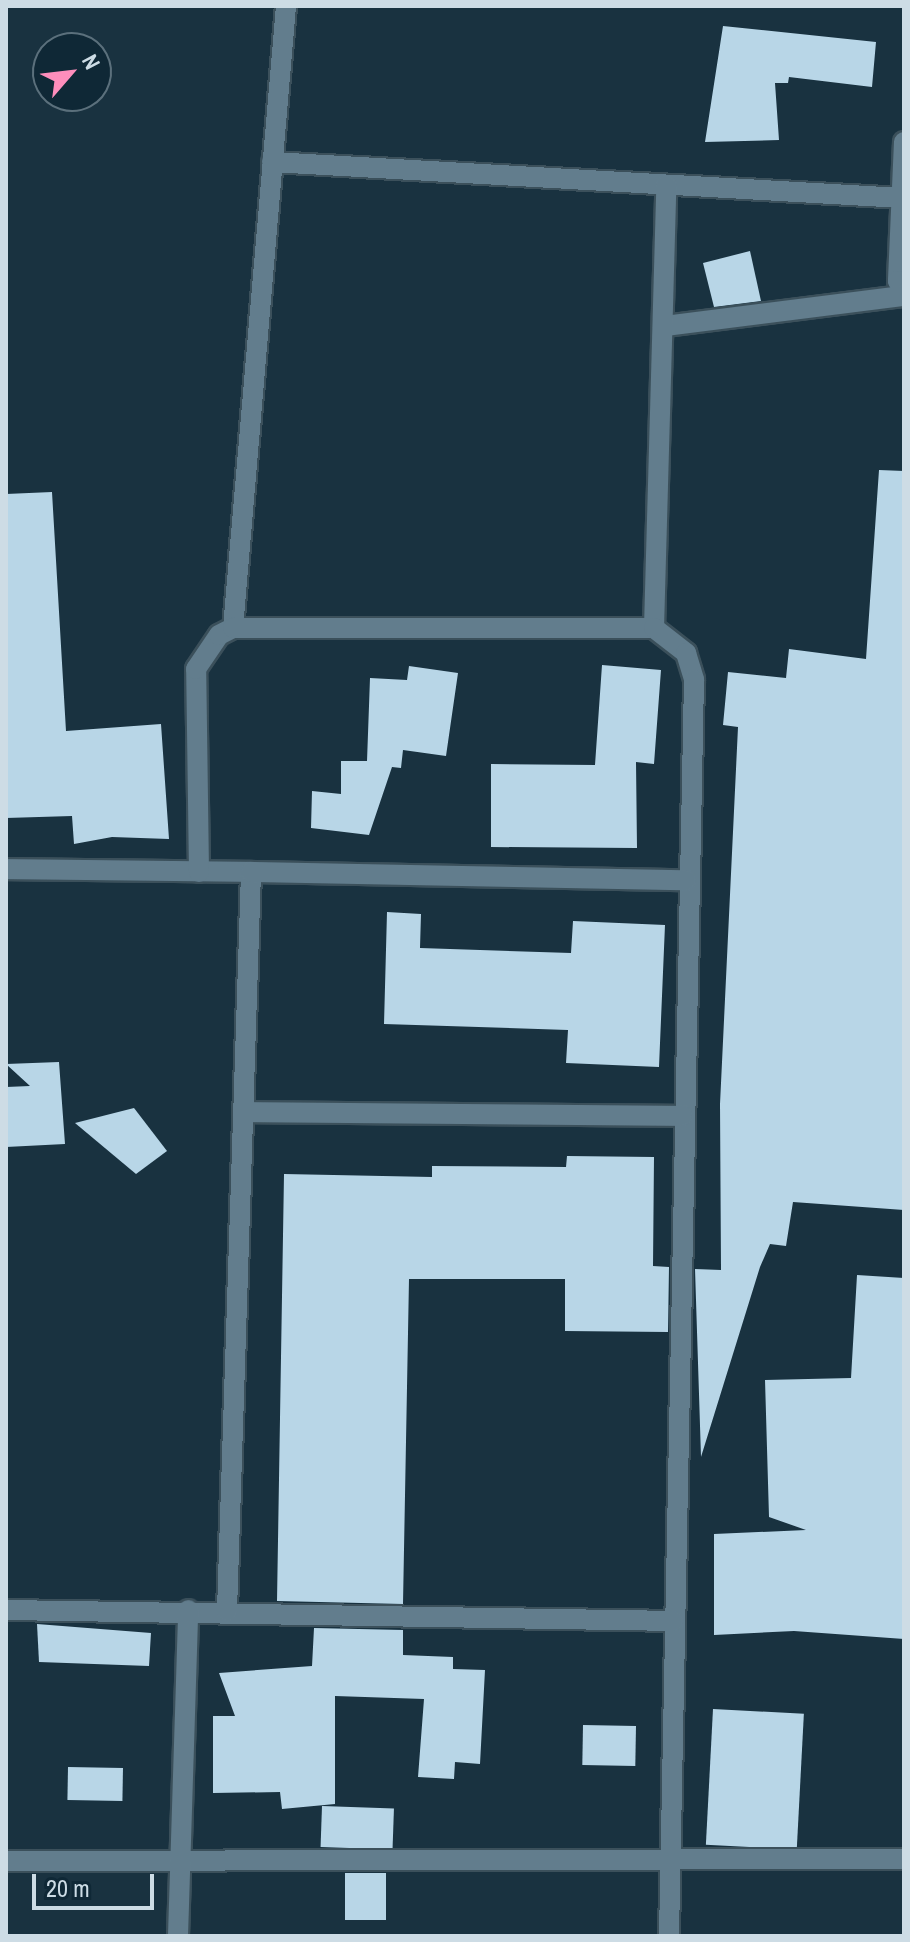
<!DOCTYPE html>
<html>
<head>
<meta charset="utf-8">
<style>
	body { margin:0 }
	#map { position:relative; width:910px; height:1942px; overflow:hidden; background:#193240; font-family:"Archivo Narrow",sans-serif }
	div>[style] { position:absolute }
	[style*='--x'] { left:calc(var(--x)*1px); top:calc(var(--y)*1px); width:calc(var(--w)*1px); rotate:calc(var(--a)*1deg) }
	.building>* { inset:0; background:#b8d6e7; transform-origin:0 0 }
	.roads { filter:drop-shadow(2px 0 #3b505b) drop-shadow(-2px 0 #3b505b) drop-shadow(0 2px #3b505b) drop-shadow(0 -2px #3b505b) }
	.street>* { height:20px; margin:-10px; padding:0 10px; transform-origin:10px; border-radius:10px; background:#627d8d }
	span { translate:-50% -50%; white-space:nowrap; text-align:center; line-height:1.15; -webkit-text-stroke:8px #0f2836; paint-order:stroke }
	.frame { position:absolute; inset:0; border:8px solid #cddce5; pointer-events:none }
	.north { position:absolute; left:32px; top:32px; width:80px; height:80px; box-sizing:border-box; background:#0f2836; border:2px solid #5b707c; border-radius:50%; rotate:62deg; font-size:22px; font-weight:700; line-height:32px; text-align:center; color:#cddce5 }
	.north::after { content:''; display:block; margin:auto; width:28px; height:36px; background:#fe8ebc; clip-path:polygon(50% 0,100% 100%,50% 72%,0 100%) }
	.scale { position:absolute; left:32px; top:1874px; width:122px; height:36px; box-sizing:border-box; border:4px solid #cddce5; border-top:0; padding-left:10px; font-size:24px; line-height:28px; white-space:nowrap; color:#cddce5; -webkit-text-stroke:6px #0f2836; paint-order:stroke }
</style>
</head>
<body>
<div id="map">
	<div class="building">
		<div style="clip-path:polygon(723px 26px,876px 42px,872px 87px,789px 77px,788px 83px,775px 83px,779px 140px,705px 142px)"></div>
		<div style="clip-path:polygon(750px 251px,761px 301px,714px 307px,703px 263px)"></div>
		<div style="clip-path:polygon(879px 470px,904px 471px,904px 1210px,793px 1202px,786px 1246px,770px 1244px,760px 1267px,701px 1457px,695px 1269px,721px 1270px,720px 1104px,738px 727px,723px 725px,728px 672px,786px 678px,789px 649px,866px 659px)"></div>
		<div style="clip-path:polygon(52px 492px,66px 731px,161px 724px,169px 839px,112px 837px,74px 844px,72px 816px,6px 818px,6px 494px)"></div>
		<div style="clip-path:polygon(602px 665px,661px 670px,654px 764px,636px 762px,637px 848px,491px 847px,491px 764px,595px 765px)"></div>
		<div style="clip-path:polygon(409px 666px,458px 673px,446px 756px,403px 750px,401px 768px,392px 767px,369px 835px,311px 828px,312px 791px,341px 794px,341px 761px,367px 761px,370px 678px,407px 680px)"></div>
		<div style="clip-path:polygon(387px 912px,421px 914px,420px 948px,571px 953px,573px 921px,665px 925px,659px 1067px,566px 1063px,568px 1030px,384px 1024px)"></div>
		<div style="clip-path:polygon(59px 1062px,65px 1144px,6px 1147px,6px 1087px,30px 1086px,6px 1064px)"></div>
		<div style="clip-path:polygon(134px 1108px,167px 1151px,136px 1174px,75px 1123px)"></div>
		<div style="clip-path:polygon(567px 1156px,654px 1157px,653px 1266px,669px 1267px,668px 1332px,565px 1331px,565px 1279px,409px 1279px,403px 1604px,277px 1601px,284px 1174px,432px 1177px,432px 1166px,566px 1167px)"></div>
		<div style="clip-path:polygon(857px 1275px,904px 1278px,904px 1639px,794px 1631px,714px 1635px,714px 1534px,806px 1530px,769px 1517px,765px 1380px,851px 1378px)"></div>
		<div style="clip-path:polygon(37px 1624px,151px 1633px,149px 1666px,39px 1662px)"></div>
		<div style="clip-path:polygon(314px 1628px,403px 1630px,403px 1655px,453px 1657px,453px 1669px,485px 1670px,480px 1764px,455px 1762px,454px 1779px,418px 1777px,424px 1699px,335px 1696px,335px 1804px,282px 1809px,280px 1792px,213px 1793px,213px 1716px,235px 1716px,219px 1673px,312px 1666px)"></div>
		<div style="left:713px;top:1709px;width:91px;height:136px;rotate:3deg"></div>
		<div style="left:583px;top:1725px;width:53px;height:40px;rotate:1deg"></div>
		<div style="left:68px;top:1767px;width:55px;height:33px;rotate:1deg"></div>
		<div style="left:322px;top:1806px;width:72px;height:41px;rotate:2deg"></div>
		<div style="left:345px;top:1873px;width:41px;height:47px"></div>
	</div>
	<div class="roads">
		<div class="street">
			<div style="--x:904;--y:142;--w:139;--a:92.5"></div>
			<div style="--x:898;--y:281;--w:13;--a:63"></div>
			<div style="--x:272;--y:162;--w:631;--a:3.27"></div>
			<div style="--x:665;--y:326;--w:241;--a:-7.2"></div>
			<div style="--x:233;--y:628;--w:624;--a:-85.13"></div>
			<div style="--x:654;--y:628;--w:443;--a:-88.4"></div>
			<div style="--x:6;--y:869;--w:245;--a:0.7"></div>
			<div style="--x:199;--y:872;--w:203;--a:-90.8"></div>
			<div style="--x:196;--y:669;--w:41;--a:-55.9"></div>
			<div style="--x:219;--y:635;--w:16;--a:-27"></div>
			<div style="--x:233;--y:628;--w:421;--a:0"></div>
			<div style="--x:654;--y:628;--w:41;--a:38"></div>
			<div style="--x:686;--y:653;--w:28;--a:73"></div>
			<div style="--x:694;--y:680;--w:1256;--a:91.14"></div>
			<div style="--x:243;--y:1112;--w:439;--a:0.5"></div>
			<div style="--x:6;--y:1610;--w:667;--a:0.94"></div>
			<div style="--x:227;--y:1611;--w:739;--a:-88.14"></div>
			<div style="--x:251;--y:872;--w:435;--a:1.1"></div>
			<div style="--x:6;--y:1861;--w:898;--a:-0.13"></div>
			<div style="--x:178;--y:1936;--w:326;--a:-88.2"></div>
		</div>
	</div>
	<div class="frame"></div>
	<div class="north">N</div>
	<div class="scale">20 m</div>
</div>
</body>
</html>
